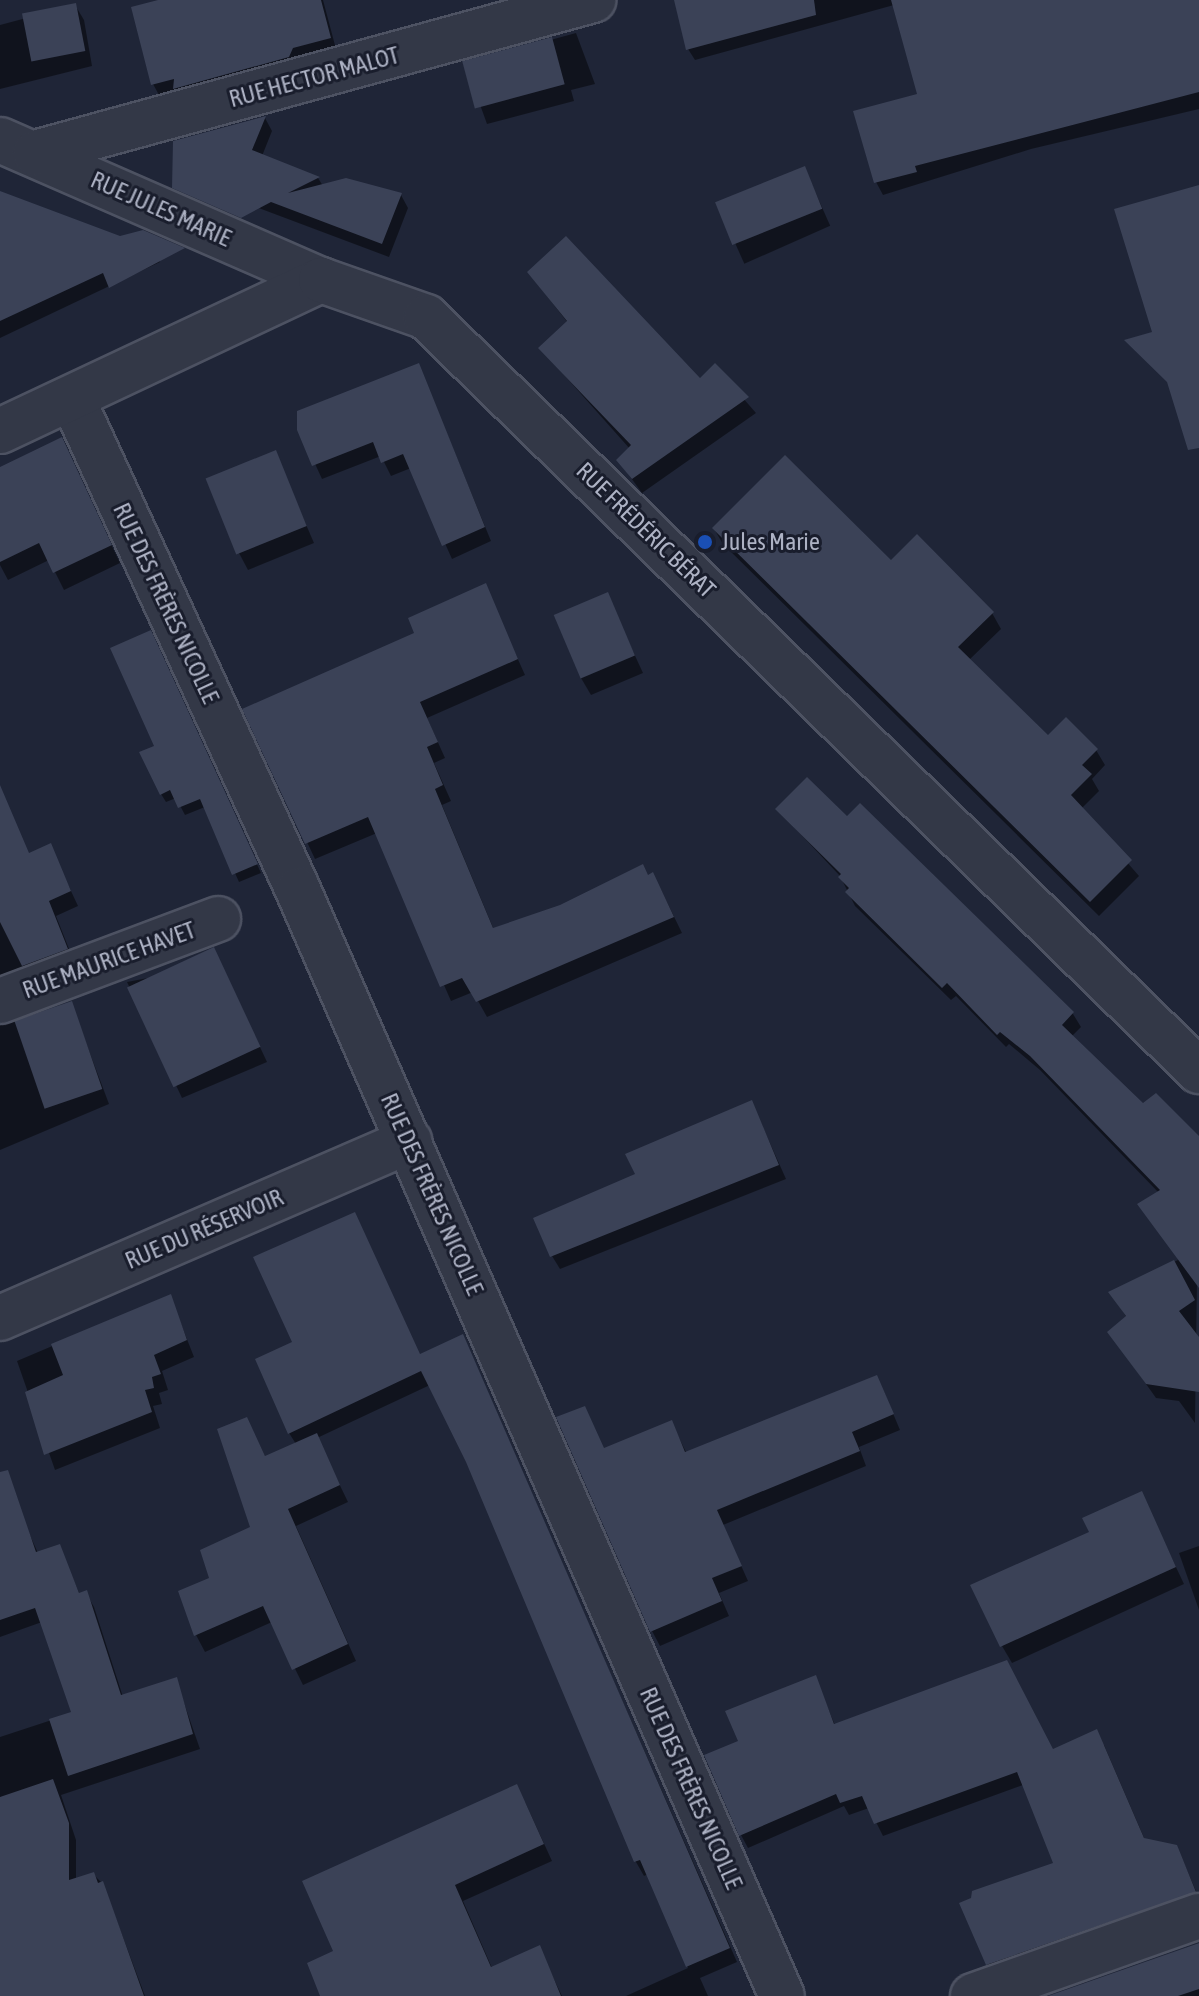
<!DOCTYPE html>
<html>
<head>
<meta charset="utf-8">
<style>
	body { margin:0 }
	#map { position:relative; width:1199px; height:1996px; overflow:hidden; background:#1f2537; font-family:"Asap Condensed",sans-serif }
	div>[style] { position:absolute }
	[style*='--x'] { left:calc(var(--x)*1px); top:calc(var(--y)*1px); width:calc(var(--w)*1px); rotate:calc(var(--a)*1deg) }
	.shadow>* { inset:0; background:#0007; transform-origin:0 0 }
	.building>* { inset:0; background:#3b4257; transform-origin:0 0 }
	.roads { filter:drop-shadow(2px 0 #4d5262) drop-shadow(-2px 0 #4d5262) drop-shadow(0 2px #4d5262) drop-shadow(0 -2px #4d5262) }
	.minor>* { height:44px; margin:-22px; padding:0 22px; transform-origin:22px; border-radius:22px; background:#333847 }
	.dots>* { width:22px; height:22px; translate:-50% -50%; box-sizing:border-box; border:4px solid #191d2c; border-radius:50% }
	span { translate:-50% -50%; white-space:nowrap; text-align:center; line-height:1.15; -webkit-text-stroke:6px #191d2c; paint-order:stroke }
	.street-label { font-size:24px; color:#adb2c4 }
	.poi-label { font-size:24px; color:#adb2c4 }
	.left { translate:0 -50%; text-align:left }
</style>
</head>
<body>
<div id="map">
	<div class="shadow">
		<div style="clip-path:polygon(167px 0,323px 0,336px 49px,182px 99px,177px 91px,159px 95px,153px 84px)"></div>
		<div style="clip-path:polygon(690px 0,1020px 0,1199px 32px,1199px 109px,1031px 149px,883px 195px,876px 182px,919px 96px,894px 5px,695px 60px,688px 49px)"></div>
		<div style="clip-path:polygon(75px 5px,84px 20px,92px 66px,0 89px,0 25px)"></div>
		<div style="clip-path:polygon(576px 33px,595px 84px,571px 90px,574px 101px,487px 124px,465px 63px)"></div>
		<div style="clip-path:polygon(265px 118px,272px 131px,262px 156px,318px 178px,323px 186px,401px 195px,408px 208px,389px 257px,182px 179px)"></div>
		<div style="left:805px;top:169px;width:62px;height:94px;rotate:66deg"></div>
		<div style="clip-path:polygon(0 196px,154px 251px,160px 262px,0 338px)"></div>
		<div style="clip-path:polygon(529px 273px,700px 381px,715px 366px,756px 413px,642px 493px,618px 460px,630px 449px,541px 349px,568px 323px)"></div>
		<div style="clip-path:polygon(419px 366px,491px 541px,452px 559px,411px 468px,391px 476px,381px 456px,322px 479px,299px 429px)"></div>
		<div style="clip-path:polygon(61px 439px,120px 563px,64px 590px,49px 560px,8px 580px,0 565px,0 469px)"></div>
		<div style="clip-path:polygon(275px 453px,314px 543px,248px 570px,239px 553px)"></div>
		<div style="clip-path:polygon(714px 529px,891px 563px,992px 613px,1001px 629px,969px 660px,1048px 738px,1096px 750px,1105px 765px,1092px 779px,1099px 791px,1081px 809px,1139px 876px,1099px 916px,723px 544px)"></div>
		<div style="clip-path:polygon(485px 586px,525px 675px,427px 718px,445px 758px,434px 763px,451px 801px,442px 805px,494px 930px,661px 890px,682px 933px,487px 1017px,473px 992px,451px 1001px,377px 833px,315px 859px,245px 710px,416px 634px)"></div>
		<div style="clip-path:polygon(607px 595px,643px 673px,591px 695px,581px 678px)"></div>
		<div style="clip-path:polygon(155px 641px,261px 873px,239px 882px,205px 807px,185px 815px,176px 798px,166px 802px,161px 794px)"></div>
		<div style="clip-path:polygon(860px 805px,1073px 1014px,1081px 1027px,1071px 1037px,1143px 1106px,1199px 1138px,1195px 1423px,1179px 1401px,1156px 1398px,1109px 1332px,1127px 1318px,1111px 1293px,1178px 1260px,1159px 1193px,1040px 1070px,1009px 1044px,1006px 1047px,956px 996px,951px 1000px,855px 906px,840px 876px,777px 809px,847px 818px)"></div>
		<div style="clip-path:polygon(50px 846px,78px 906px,56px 916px,75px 964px,0 993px,0 868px)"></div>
		<div style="clip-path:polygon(221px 964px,267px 1062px,182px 1098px,127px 982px)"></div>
		<div style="clip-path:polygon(71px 1003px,109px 1104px,0 1150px,0 1025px)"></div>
		<div style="clip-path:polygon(752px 1103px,786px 1179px,560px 1269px,552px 1256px,637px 1175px)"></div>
		<div style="clip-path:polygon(170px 1296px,194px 1357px,162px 1371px,168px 1390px,159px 1393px,162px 1404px,153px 1406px,160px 1428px,55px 1470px,17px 1361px)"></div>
		<div style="clip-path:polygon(462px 1336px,737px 1962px,700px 1978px,708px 1996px,626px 1996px,688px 1968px,648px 1874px,644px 1876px,636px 1862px,468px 1461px,430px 1385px,317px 1438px,348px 1502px,296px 1526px,356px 1661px,303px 1685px,272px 1622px,205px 1652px,196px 1635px,181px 1592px,212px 1579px,252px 1529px,246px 1419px,266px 1458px,296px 1444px,289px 1433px)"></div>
		<div style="clip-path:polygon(884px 1392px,900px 1430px,859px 1447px,866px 1466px,723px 1525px,748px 1581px,719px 1593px,729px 1616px,660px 1646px,652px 1631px,671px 1422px,687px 1454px)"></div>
		<div style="clip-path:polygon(1141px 1493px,1184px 1584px,1012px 1663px,1002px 1646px,1092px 1533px)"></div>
		<div style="clip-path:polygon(23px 1520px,38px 1553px,59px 1546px,80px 1595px,86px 1593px,94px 1607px,123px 1697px,176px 1680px,200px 1749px,61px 1795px,76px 1840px,76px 1879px,93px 1874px,103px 1884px,145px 1996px,0 1996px,0 1737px,73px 1713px,42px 1622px,0 1637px,0 1527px)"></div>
		<div style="clip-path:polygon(1199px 1546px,1199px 1610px,1179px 1553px)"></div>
		<div style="clip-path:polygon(815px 1678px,835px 1725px,1053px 1752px,1104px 1745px,1145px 1840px,1183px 1861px,1199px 1898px,996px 1977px,988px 1964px,1056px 1864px,1023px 1785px,883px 1836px,869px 1808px,849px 1815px,844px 1806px,748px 1848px,741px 1835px,740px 1742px)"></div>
		<div style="clip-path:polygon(525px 1802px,552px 1861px,463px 1901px,492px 1968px,539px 1948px,562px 1996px,356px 1996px)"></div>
		<div style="clip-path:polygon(1199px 1943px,1199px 1996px,1056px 1996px)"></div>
	</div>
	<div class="building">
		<div style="clip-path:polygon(158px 0,321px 0,331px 38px,293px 48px,289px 57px,173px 89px,174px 79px,151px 85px,131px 7px)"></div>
		<div style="clip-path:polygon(674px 0,814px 0,816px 15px,686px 50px)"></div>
		<div style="clip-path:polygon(891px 0,1199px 0,1199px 92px,915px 166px,917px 172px,874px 183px,853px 111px,917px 94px)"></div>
		<div style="left:76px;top:3px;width:49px;height:55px;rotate:79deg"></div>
		<div style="left:552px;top:37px;width:49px;height:93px;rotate:75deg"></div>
		<div style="clip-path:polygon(266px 116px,252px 150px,320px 177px,288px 193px,346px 178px,402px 193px,382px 244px,271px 202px,241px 218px,172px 188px,173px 141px)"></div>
		<div style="left:805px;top:166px;width:46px;height:97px;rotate:68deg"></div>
		<div style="clip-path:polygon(1199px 185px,1199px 448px,1188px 450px,1167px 382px,1124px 340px,1152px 332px,1114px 209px)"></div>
		<div style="clip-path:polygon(0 191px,120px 236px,143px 230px,185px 248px,109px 288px,103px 273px,0 321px)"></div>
		<div style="clip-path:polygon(566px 236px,700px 378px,715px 363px,749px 397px,632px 479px,616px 460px,631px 445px,538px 348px,567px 321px,527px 272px)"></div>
		<div style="clip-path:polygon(419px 363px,485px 527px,442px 546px,403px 454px,381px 463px,373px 442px,312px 466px,297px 430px,297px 411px)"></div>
		<div style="clip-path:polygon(62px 437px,112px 545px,53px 573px,39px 543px,0 562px,0 467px)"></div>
		<div style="left:276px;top:450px;width:82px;height:76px;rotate:68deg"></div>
		<div style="clip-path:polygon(785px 455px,891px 560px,917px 534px,994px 612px,958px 647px,1048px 735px,1066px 717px,1098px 749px,1082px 765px,1092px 774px,1071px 795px,1132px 860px,1090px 902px,712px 528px)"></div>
		<div style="clip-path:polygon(486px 583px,518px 659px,420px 702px,438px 742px,427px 747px,443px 785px,435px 789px,493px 928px,560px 905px,643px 864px,648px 875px,653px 872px,674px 917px,476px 1002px,462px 978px,440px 987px,368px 817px,305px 844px,242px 709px,414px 633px,408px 618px)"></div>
		<div style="left:608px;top:592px;width:69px;height:59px;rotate:67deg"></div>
		<div style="clip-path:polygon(151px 630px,258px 864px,232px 875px,200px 799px,178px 808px,170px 790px,160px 795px,139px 752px,154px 746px,110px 648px)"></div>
		<div style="clip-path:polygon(807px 777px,847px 816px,860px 803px,1074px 1012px,1062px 1025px,1143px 1103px,1156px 1093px,1199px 1136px,1199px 1288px,1137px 1204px,1160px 1190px,1030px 1056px,1000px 1032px,997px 1035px,947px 983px,942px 988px,845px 892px,849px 888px,838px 877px,841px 874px,775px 809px)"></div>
		<div style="clip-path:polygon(0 785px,29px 853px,51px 843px,71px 891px,49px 901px,68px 949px,22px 966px,0 922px)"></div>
		<div style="left:214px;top:947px;width:110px;height:96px;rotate:65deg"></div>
		<div style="left:72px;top:1001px;width:93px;height:61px;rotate:71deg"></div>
		<div style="clip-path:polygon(752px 1100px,779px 1165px,550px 1257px,533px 1218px,635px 1174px,625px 1154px)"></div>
		<div style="clip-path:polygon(355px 1212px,420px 1354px,463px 1334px,730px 1948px,686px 1967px,640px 1860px,634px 1862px,466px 1462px,421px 1371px,288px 1434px,255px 1359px,292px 1342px,253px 1257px)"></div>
		<div style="clip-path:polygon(1174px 1260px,1195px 1300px,1179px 1311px,1199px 1337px,1199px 1392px,1146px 1384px,1107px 1332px,1126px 1316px,1108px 1292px)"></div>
		<div style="clip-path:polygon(171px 1294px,187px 1340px,154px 1355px,161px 1374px,152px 1377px,154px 1388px,145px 1390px,152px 1412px,44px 1455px,25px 1392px,63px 1375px,51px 1344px)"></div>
		<div style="clip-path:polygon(877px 1375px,894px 1414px,852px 1432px,860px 1451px,717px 1510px,742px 1566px,712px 1578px,722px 1601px,650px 1632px,556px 1417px,585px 1406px,604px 1448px,672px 1420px,685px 1452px)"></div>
		<div style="clip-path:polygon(247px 1417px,265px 1456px,317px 1433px,340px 1485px,288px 1509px,348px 1644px,292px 1670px,263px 1606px,194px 1636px,178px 1591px,209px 1578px,200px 1550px,250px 1527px,217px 1429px)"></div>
		<div style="clip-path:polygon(8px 1470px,36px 1552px,60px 1544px,79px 1593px,87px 1590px,121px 1695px,177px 1677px,193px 1734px,68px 1776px,49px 1719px,71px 1712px,35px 1608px,0 1620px,0 1472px)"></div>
		<div style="clip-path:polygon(1142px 1491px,1176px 1567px,1000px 1647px,970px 1585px,1089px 1532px,1082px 1518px)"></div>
		<div style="clip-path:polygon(1007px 1660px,1053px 1749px,1097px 1729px,1144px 1838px,1177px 1845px,1196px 1892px,986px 1965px,959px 1903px,971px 1898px,972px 1891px,1053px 1863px,1017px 1772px,874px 1824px,862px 1796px,840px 1803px,836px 1794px,739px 1836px,704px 1755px,738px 1741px,725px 1711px,816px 1675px,834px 1724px)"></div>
		<div style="clip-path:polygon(53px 1779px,69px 1823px,69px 1880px,94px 1872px,98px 1883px,103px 1881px,144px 1996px,0 1996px,0 1797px)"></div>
		<div style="clip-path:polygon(517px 1784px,544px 1844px,455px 1885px,491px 1967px,540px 1945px,561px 1996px,320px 1996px,307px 1963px,333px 1951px,302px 1881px)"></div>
		<div style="clip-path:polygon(1199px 1943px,1199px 1989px,1178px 1996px,1048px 1996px)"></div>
	</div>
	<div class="roads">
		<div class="minor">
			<div style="--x:0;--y:140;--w:350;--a:23.6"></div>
			<div style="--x:35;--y:153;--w:579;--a:-15.33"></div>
			<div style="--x:72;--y:398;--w:541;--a:65.33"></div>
			<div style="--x:298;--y:890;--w:1207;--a:66.37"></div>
			<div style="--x:0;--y:431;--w:355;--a:-25.2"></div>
			<div style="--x:321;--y:280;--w:111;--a:19.4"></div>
			<div style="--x:426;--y:317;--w:1080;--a:44.29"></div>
			<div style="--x:0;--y:1001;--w:233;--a:-20.6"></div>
			<div style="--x:0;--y:1318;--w:446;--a:-23.4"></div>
			<div style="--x:973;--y:1996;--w:240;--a:-19.5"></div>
		</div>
	</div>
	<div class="dots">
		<div style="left:705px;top:542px;background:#1a4fb4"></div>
	</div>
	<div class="street-label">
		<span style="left:314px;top:77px;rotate:-15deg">RUE HECTOR MALOT</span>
		<span style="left:161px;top:209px;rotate:24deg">RUE JULES MARIE</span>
		<span style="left:646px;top:530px;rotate:44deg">RUE FRÉDÉRIC BÉRAT</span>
		<span style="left:166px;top:603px;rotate:65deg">RUE DES FRÈRES NICOLLE</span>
		<span style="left:109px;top:960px;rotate:-20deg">RUE MAURICE HAVET</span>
		<span style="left:432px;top:1194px;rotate:66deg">RUE DES FRÈRES NICOLLE</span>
		<span style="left:204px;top:1229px;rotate:-23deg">RUE DU RÉSERVOIR</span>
		<span style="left:691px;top:1788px;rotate:66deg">RUE DES FRÈRES NICOLLE</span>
	</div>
	<div class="poi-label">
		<span class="left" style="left:721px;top:542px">Jules Marie</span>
	</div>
</div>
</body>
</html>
